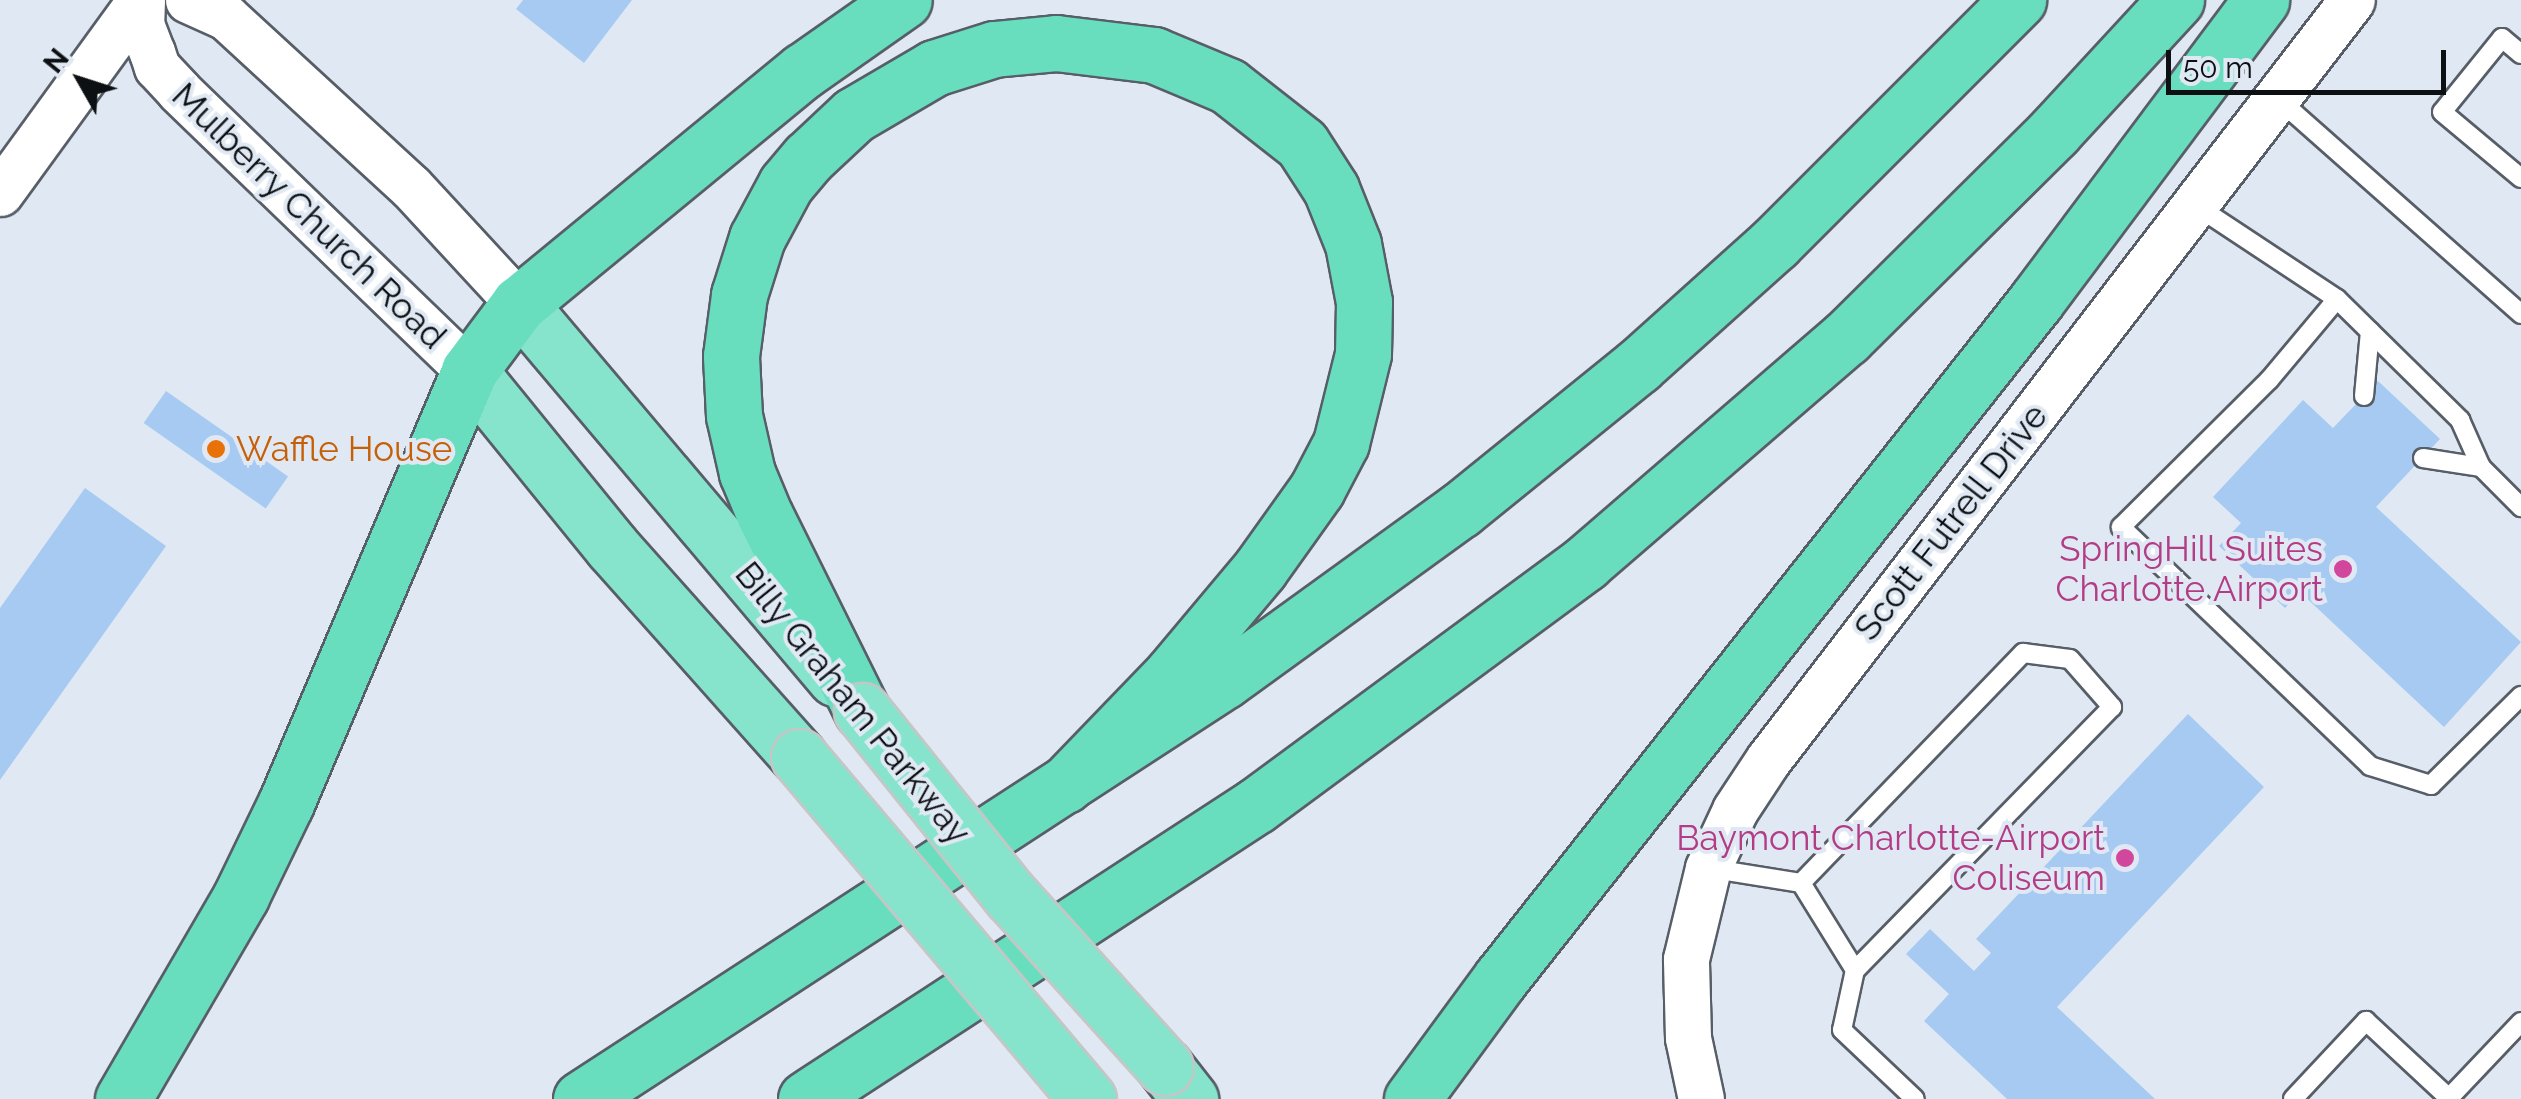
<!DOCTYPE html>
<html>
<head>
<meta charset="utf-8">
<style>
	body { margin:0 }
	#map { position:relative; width:2521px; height:1099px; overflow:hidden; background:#e0e9f3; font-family:Raleway,sans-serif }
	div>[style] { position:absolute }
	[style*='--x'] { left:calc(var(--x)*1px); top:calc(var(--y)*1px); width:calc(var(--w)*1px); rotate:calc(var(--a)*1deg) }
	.building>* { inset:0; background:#a7caf2; transform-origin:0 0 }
	.roads { filter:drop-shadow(2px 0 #575e67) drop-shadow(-2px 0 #575e67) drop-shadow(0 2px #575e67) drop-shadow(0 -2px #575e67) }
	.service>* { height:18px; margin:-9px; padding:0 9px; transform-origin:9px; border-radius:9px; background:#fff }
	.tertiary>* { height:45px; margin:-22.5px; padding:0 22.5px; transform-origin:22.5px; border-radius:22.5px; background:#fff }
	.trunk>* { height:55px; margin:-27.5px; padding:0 27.5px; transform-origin:27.5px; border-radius:27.5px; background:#86e4cc }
	.motorway>* { height:55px; margin:-27.5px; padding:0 27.5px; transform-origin:27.5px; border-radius:27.5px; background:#68debf }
	.bridges { filter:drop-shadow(2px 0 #c5c6c6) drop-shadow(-2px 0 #c5c6c6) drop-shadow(0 2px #c5c6c6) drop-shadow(0 -2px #c5c6c6) }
	.trunk-bridge>* { height:55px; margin:-27.5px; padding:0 27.5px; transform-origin:27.5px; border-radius:27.5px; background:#86e4cc }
	.dots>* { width:28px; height:28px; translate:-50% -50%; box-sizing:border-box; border:5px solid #e0e9f3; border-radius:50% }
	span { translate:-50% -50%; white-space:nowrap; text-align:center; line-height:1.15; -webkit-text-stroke:8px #e0e9f3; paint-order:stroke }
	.street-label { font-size:35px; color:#0d1013 }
	.food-label { font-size:35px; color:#c56008 }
	.left { translate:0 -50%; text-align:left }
	.hotel-label { font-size:35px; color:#b23c85 }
	.right { translate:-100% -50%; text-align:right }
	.north { position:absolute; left:30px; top:30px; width:100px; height:100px; -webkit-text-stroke:8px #e0e9f3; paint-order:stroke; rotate:309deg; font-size:28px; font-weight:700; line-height:40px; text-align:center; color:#0d1013 }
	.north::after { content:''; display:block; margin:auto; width:35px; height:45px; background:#0d1013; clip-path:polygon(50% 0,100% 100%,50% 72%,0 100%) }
	.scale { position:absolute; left:2166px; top:50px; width:280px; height:45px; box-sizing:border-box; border:5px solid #0d1013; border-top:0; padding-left:12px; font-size:30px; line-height:35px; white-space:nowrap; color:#0d1013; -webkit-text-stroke:8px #e0e9f3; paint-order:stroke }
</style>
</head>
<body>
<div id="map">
	<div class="building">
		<div style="clip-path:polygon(523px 0,632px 0,584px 63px,516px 9px)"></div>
		<div style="clip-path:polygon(2378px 381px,2440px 439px,2376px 507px,2521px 642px,2444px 727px,2300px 592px,2285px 608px,2219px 546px,2241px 523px,2213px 497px,2303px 400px,2333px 428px)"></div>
		<div style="left:166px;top:391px;width:149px;height:39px;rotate:35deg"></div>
		<div style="clip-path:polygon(85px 488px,166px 546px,0 780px,0 608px)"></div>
		<div style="clip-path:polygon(2188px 714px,2264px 787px,2057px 1007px,2155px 1099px,2007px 1099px,1924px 1021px,1949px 994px,1906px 954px,1930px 929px,1974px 971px,1991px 953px,1976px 939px)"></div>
	</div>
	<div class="roads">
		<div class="service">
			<div style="--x:2521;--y:54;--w:25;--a:-140"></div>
			<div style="--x:2502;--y:38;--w:95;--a:129"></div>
			<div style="--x:2442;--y:112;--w:103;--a:39.9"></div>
			<div style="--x:2277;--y:98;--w:326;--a:41.5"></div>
			<div style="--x:2195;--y:205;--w:170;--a:33.5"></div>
			<div style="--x:2337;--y:299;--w:106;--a:130"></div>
			<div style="--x:2269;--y:380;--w:209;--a:135.2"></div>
			<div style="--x:2121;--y:527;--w:345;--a:43.8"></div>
			<div style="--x:2370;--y:766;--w:64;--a:17.3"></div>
			<div style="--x:2431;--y:785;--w:127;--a:-44.7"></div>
			<div style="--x:2337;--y:299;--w:173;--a:44.5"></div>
			<div style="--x:2460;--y:420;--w:51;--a:65.9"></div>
			<div style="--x:2481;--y:467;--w:57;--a:45"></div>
			<div style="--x:2364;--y:396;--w:65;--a:-84.7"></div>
			<div style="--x:2423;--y:458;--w:59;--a:8.8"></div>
			<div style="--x:1708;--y:868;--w:94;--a:9.2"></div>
			<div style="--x:1801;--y:883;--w:320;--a:-46"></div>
			<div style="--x:2023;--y:653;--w:47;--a:7.3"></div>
			<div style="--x:2070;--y:659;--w:64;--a:48.8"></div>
			<div style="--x:2112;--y:707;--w:368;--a:134.3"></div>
			<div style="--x:1855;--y:970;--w:102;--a:-121.8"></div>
			<div style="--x:1855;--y:970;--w:61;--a:102.2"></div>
			<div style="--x:1842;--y:1030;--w:100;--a:43.4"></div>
			<div style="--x:2293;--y:1099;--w:107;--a:-46.9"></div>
			<div style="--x:2366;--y:1021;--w:113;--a:42.9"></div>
			<div style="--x:2448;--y:1099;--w:106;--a:-46.5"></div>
		</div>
		<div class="tertiary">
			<div style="--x:142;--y:0;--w:24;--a:92"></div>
			<div style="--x:141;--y:24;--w:30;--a:69"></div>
			<div style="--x:152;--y:52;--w:16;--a:72"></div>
			<div style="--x:157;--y:67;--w:33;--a:47"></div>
			<div style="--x:179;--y:91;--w:403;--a:44"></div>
			<div style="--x:188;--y:0;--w:42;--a:24.1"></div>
			<div style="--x:226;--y:17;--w:251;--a:42.6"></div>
			<div style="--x:411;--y:187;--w:159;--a:47.3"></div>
			<div style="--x:0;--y:193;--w:238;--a:-54"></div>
			<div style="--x:1701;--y:1099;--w:62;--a:-102"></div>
			<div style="--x:1688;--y:1038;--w:79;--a:-91.5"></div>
			<div style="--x:1686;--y:959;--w:94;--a:-76.4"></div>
			<div style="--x:1708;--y:868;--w:64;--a:-65"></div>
			<div style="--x:1735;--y:810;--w:60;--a:-56.6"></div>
			<div style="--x:1768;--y:760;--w:958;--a:-52.46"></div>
		</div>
		<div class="trunk">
			<div style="--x:519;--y:304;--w:490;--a:49.8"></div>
			<div style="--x:469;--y:371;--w:227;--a:50.9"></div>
			<div style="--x:612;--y:547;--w:281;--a:48.3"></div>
			<div style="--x:1165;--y:1067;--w:41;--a:52"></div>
		</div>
		<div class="motorway">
			<div style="--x:862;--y:711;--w:218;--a:-116.4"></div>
			<div style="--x:765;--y:516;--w:47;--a:-112.7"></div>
			<div style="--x:747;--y:473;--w:58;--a:-102.8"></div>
			<div style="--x:734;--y:416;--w:60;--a:-92.9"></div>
			<div style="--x:731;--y:356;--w:62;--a:-82.5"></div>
			<div style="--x:739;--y:295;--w:60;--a:-72.5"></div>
			<div style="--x:757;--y:238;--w:61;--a:-61.8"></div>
			<div style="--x:786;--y:184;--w:34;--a:-50"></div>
			<div style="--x:808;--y:158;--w:63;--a:-43.1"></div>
			<div style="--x:854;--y:115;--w:93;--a:-30.4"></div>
			<div style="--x:934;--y:68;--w:63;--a:-17.6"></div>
			<div style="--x:994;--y:49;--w:62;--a:-5.5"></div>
			<div style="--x:1056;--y:43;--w:99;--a:7"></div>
			<div style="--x:1154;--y:55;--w:80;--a:22.7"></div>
			<div style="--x:1228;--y:86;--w:94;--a:38.1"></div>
			<div style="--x:1302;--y:144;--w:54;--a:57.2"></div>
			<div style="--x:1331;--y:189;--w:59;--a:68.2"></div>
			<div style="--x:1353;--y:244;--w:59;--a:79.3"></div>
			<div style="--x:1364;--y:302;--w:52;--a:91.1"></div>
			<div style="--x:1363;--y:354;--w:92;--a:103.9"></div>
			<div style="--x:1341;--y:443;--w:52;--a:117.6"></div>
			<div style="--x:1317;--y:489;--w:98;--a:125.5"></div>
			<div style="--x:1260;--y:569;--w:137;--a:130"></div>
			<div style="--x:1172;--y:674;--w:154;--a:133.9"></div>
			<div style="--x:123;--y:1099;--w:235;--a:-59.8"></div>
			<div style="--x:241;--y:896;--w:103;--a:-64.2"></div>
			<div style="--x:286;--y:803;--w:469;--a:-67"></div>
			<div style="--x:469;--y:371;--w:84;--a:-53.3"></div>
			<div style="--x:519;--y:304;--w:367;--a:-39.4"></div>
			<div style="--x:803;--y:71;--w:123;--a:-35.1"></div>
			<div style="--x:581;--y:1099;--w:768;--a:-33.05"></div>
			<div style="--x:1225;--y:680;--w:290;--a:-35.9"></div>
			<div style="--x:1460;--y:510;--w:229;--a:-39"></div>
			<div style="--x:1638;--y:366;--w:184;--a:-41.9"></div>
			<div style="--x:1775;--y:243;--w:344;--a:-45"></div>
			<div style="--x:806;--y:1099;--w:538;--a:-33.1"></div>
			<div style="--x:1257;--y:805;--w:408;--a:-36.4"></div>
			<div style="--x:1585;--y:563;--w:345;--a:-40.8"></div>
			<div style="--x:1846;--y:338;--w:293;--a:-44.7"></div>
			<div style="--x:2054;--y:132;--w:180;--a:-47.3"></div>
			<div style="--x:1412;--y:1099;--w:150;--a:-53.7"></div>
			<div style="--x:1501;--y:978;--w:863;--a:-51.68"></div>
			<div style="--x:2036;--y:301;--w:376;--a:-53.2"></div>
		</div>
	</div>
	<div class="bridges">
		<div class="trunk-bridge">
			<div style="--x:862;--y:711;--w:238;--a:51.2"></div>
			<div style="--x:1011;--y:896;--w:230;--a:48"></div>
			<div style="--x:799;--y:757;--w:448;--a:49.8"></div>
		</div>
	</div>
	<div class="dots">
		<div style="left:216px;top:449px;background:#e8710a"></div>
		<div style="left:2343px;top:569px;background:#d1479c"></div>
		<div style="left:2125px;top:858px;background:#d1479c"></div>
	</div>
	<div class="street-label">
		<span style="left:309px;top:216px;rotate:44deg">Mulberry Church Road</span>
		<span style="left:1951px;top:522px;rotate:-52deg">Scott Futrell Drive</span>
		<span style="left:853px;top:703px;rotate:51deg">Billy Graham Parkway</span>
	</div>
	<div class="food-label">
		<span class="left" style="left:236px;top:449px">Waffle House</span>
	</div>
	<div class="hotel-label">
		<span class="right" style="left:2323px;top:569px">SpringHill Suites<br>Charlotte Airport</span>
		<span class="right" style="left:2105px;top:858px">Baymont Charlotte-Airport<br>Coliseum</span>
	</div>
	<div class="north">N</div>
	<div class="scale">50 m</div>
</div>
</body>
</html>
